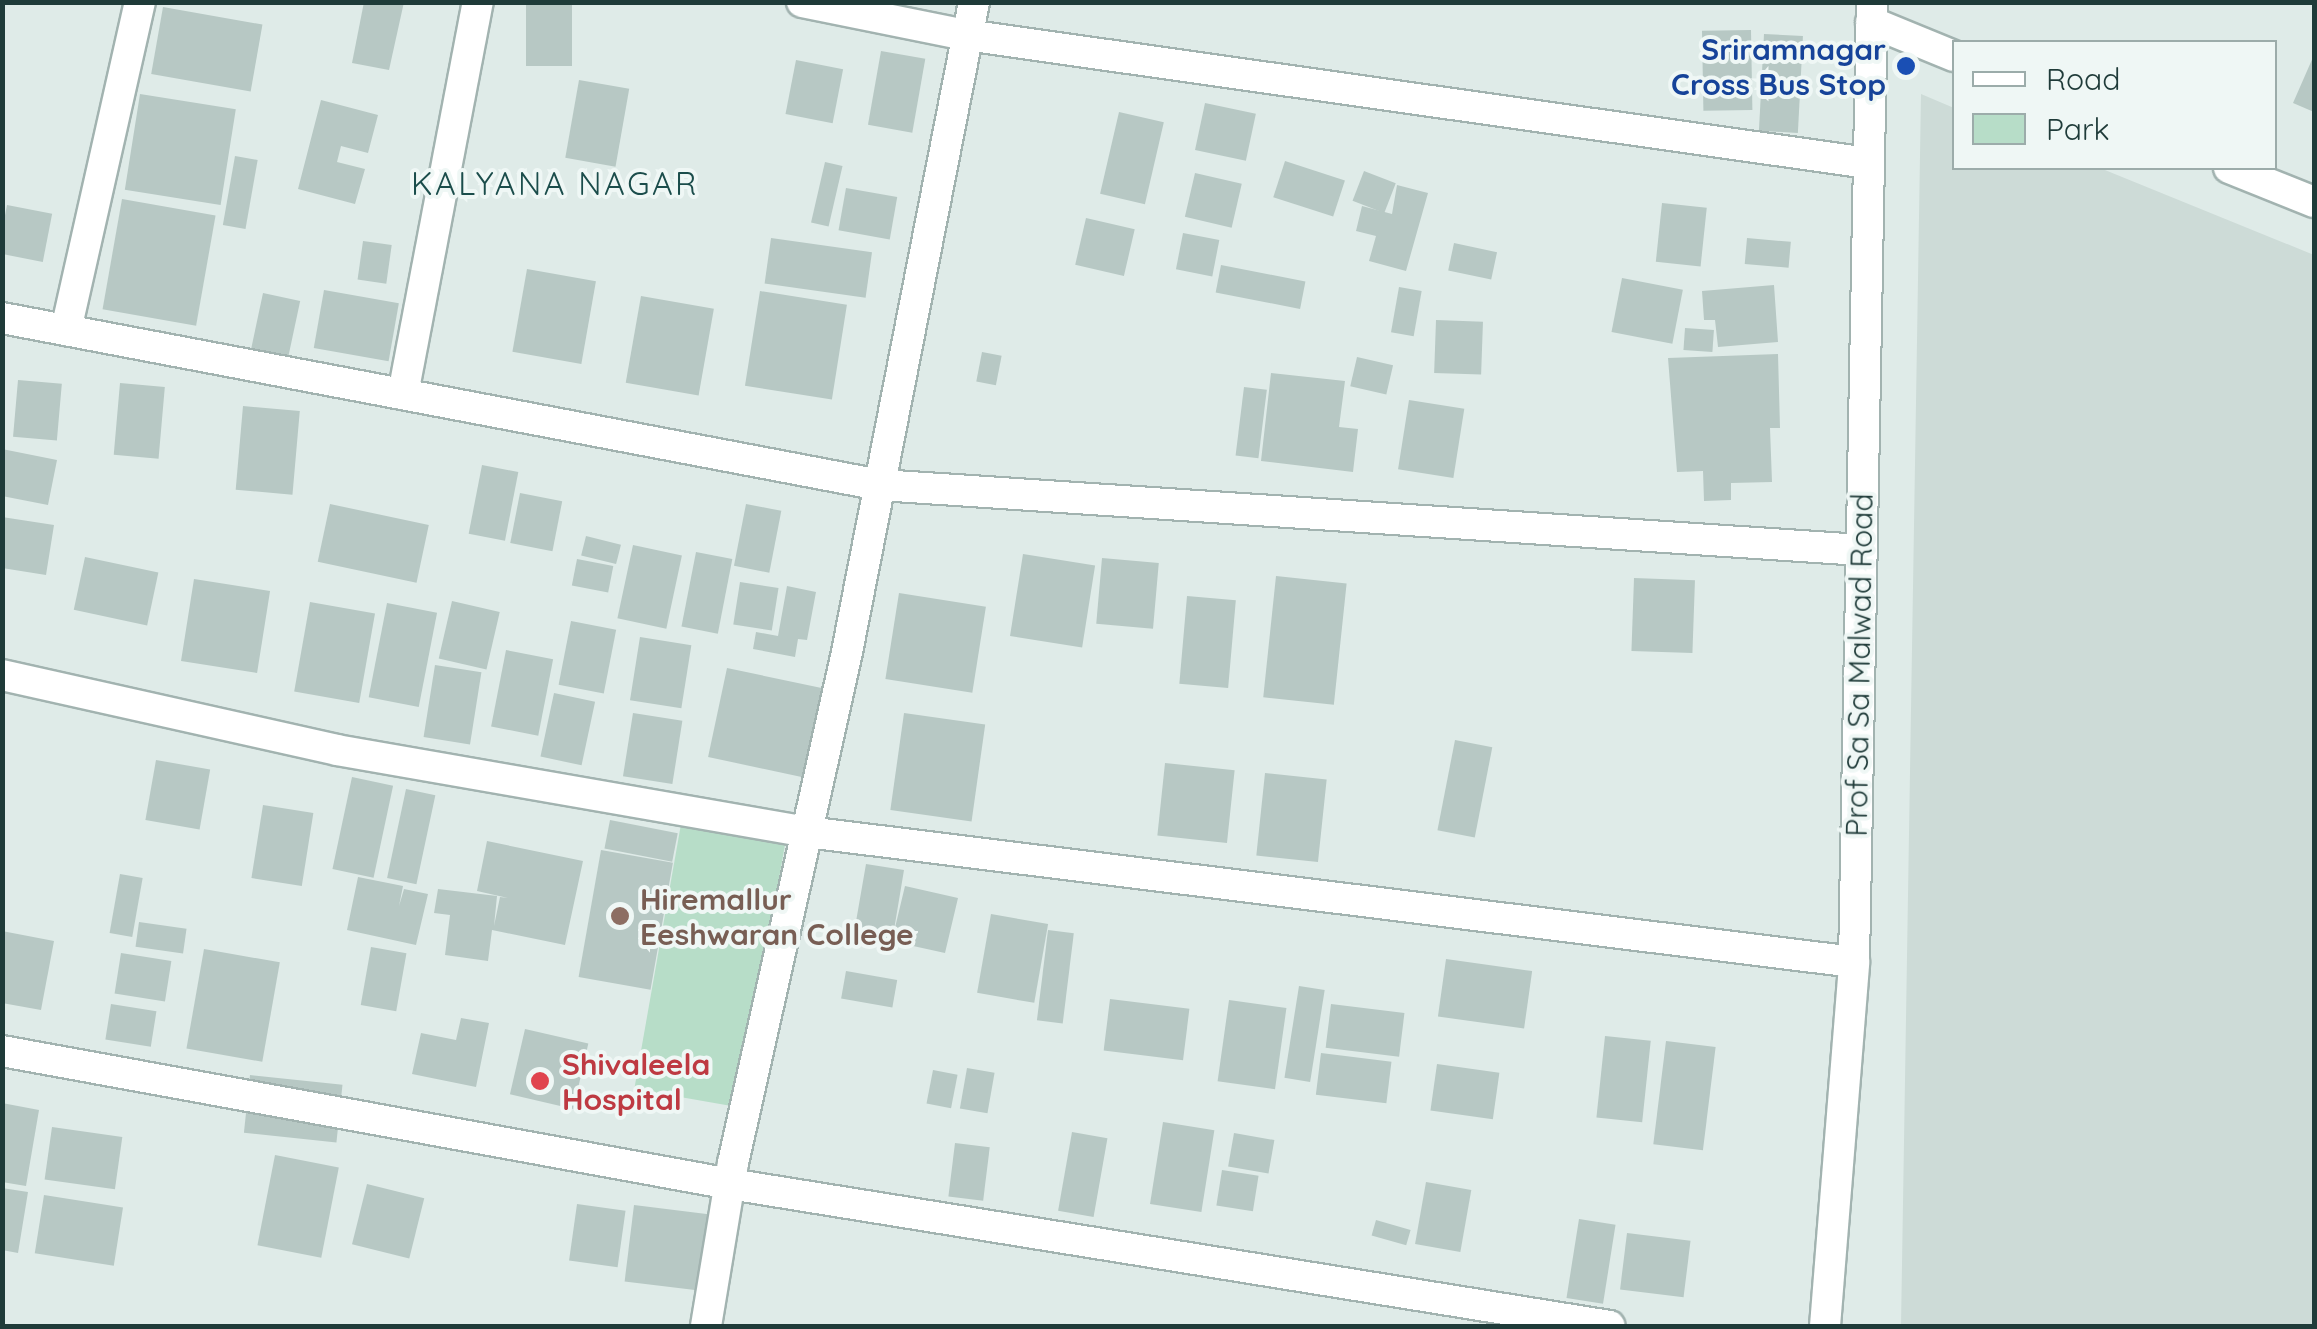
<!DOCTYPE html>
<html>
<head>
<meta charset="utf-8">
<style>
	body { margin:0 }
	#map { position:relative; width:2317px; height:1329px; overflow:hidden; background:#dfebe8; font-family:Quicksand,sans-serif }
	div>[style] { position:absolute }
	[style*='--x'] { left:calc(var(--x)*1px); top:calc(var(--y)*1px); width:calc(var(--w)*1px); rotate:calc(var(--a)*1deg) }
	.built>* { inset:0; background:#cddbd7 }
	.green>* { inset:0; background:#b7ddc8; transform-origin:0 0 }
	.building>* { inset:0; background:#b7c8c4; transform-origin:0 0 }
	.roads { filter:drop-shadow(2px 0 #a2b3b0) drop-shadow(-2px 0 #a2b3b0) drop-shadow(0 2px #a2b3b0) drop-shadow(0 -2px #a2b3b0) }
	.street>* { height:30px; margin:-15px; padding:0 15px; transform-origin:15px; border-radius:15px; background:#fff }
	.secondary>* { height:30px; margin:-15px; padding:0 15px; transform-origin:15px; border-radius:15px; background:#fff }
	.dots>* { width:28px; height:28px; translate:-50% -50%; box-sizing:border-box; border:5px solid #eff7f5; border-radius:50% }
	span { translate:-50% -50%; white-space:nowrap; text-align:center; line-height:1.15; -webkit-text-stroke:8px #eff7f5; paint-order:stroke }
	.transit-label { font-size:30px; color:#164399; font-weight:700 }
	.right { translate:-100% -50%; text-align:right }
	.street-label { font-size:30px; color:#1f3b39 }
	.education-label { font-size:30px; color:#785e54; font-weight:700 }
	.left { translate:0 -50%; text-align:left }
	.health-label { font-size:30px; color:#be3a42; font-weight:700 }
	.neighbourhood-label { font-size:32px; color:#1b4d4b; letter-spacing:2.5px }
	.frame { position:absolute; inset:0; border:5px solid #1f3b39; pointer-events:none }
	.legend { position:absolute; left:1952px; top:40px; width:325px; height:130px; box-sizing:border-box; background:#eff7f5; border:2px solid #9cacaa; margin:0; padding:12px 18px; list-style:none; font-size:30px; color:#1f3b39 }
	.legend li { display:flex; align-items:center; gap:20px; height:50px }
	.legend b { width:50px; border:2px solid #9cacaa }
</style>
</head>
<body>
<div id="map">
	<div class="built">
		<div style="clip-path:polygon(1921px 94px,1954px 108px,1954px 168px,2100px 168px,2314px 255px,2314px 1326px,1901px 1326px)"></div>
	</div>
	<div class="green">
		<div style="left:681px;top:824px;width:106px;height:269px;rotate:10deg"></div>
	</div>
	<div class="building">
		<div style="clip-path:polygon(364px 2px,404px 2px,389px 70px,352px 63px)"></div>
		<div style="left:526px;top:2px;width:46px;height:64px"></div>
		<div style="left:163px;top:7px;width:101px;height:68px;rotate:10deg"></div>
		<div style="left:1751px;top:30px;width:80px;height:49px;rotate:89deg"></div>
		<div style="left:1764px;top:34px;width:39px;height:97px;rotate:3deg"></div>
		<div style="left:881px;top:51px;width:45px;height:75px;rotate:10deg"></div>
		<div style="clip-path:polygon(2314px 55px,2314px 112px,2293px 103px)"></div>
		<div style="left:796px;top:60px;width:48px;height:55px;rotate:11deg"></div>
		<div style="left:579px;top:80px;width:51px;height:79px;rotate:10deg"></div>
		<div style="left:140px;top:94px;width:97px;height:97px;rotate:9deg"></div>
		<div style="clip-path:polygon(321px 100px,378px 115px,368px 153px,341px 146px,337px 162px,365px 169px,355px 204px,298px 189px)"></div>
		<div style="left:1205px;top:103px;width:52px;height:48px;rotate:12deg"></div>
		<div style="left:1119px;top:112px;width:46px;height:84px;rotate:13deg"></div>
		<div style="left:235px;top:156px;width:23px;height:70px;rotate:10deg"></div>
		<div style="left:1285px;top:161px;width:63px;height:38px;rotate:18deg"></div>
		<div style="left:825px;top:162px;width:18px;height:62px;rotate:13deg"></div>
		<div style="left:1364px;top:171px;width:34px;height:32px;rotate:21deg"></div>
		<div style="left:1195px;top:173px;width:48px;height:45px;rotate:13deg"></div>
		<div style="clip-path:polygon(1397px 185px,1428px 193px,1406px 271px,1369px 261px,1376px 236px,1356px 231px,1362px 206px,1392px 214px)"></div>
		<div style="left:846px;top:188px;width:52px;height:43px;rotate:10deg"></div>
		<div style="left:122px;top:199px;width:95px;height:112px;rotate:10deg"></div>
		<div style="left:1662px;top:203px;width:45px;height:59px;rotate:6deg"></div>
		<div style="left:7px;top:205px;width:46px;height:49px;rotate:11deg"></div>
		<div style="left:1086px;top:218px;width:50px;height:48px;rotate:13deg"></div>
		<div style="left:1183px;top:233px;width:37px;height:37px;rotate:11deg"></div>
		<div style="left:771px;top:238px;width:102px;height:46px;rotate:8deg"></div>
		<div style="left:1747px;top:238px;width:44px;height:26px;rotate:5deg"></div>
		<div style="left:363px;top:241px;width:29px;height:39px;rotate:8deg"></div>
		<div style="left:1454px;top:243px;width:44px;height:28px;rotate:12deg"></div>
		<div style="left:1221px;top:265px;width:86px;height:28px;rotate:11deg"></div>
		<div style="left:527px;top:269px;width:70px;height:84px;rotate:10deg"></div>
		<div style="left:1622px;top:278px;width:62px;height:55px;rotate:11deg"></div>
		<div style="clip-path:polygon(1774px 285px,1778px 342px,1718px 347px,1715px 320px,1704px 320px,1702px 291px)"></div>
		<div style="left:1399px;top:287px;width:23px;height:46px;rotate:10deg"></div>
		<div style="left:324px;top:290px;width:76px;height:59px;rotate:10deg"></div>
		<div style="left:760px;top:291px;width:88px;height:96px;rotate:9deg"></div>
		<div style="left:263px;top:293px;width:38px;height:62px;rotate:12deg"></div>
		<div style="left:641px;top:296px;width:74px;height:88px;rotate:10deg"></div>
		<div style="left:1436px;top:320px;width:47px;height:53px;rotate:2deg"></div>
		<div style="left:1685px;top:328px;width:29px;height:22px;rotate:4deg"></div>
		<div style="left:982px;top:352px;width:20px;height:30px;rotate:11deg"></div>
		<div style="clip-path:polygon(1778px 354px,1780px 428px,1770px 428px,1772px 482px,1731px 483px,1731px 500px,1704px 501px,1703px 471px,1677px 472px,1668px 358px)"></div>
		<div style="left:1357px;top:357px;width:37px;height:30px;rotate:13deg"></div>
		<div style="clip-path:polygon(1271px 373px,1345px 381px,1339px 427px,1358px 429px,1353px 472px,1261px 461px)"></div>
		<div style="left:18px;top:380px;width:44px;height:57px;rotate:5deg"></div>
		<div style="left:120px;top:383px;width:45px;height:72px;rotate:5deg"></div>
		<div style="left:1244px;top:387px;width:23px;height:69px;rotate:7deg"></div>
		<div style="left:1409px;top:400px;width:56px;height:70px;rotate:9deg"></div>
		<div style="left:243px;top:406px;width:57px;height:84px;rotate:5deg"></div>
		<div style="clip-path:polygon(2px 449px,57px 460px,48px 505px,2px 496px)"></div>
		<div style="left:482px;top:465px;width:37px;height:70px;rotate:11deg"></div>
		<div style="left:520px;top:493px;width:43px;height:51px;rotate:11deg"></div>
		<div style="left:330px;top:504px;width:101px;height:59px;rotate:12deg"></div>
		<div style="left:746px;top:504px;width:36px;height:63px;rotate:11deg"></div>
		<div style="clip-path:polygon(2px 517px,54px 525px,46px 575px,2px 568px)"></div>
		<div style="left:586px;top:536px;width:36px;height:20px;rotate:14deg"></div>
		<div style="left:633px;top:545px;width:50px;height:75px;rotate:12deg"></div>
		<div style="left:696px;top:552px;width:37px;height:76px;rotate:11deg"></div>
		<div style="left:1023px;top:554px;width:73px;height:83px;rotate:9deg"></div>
		<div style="left:85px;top:557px;width:75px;height:54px;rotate:12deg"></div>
		<div style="left:1102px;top:558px;width:57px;height:66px;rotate:5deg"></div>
		<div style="left:577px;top:559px;width:37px;height:27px;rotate:11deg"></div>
		<div style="left:1276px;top:576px;width:71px;height:122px;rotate:6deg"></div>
		<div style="left:1634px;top:578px;width:61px;height:73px;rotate:2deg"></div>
		<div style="left:194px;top:579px;width:77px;height:83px;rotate:9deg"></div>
		<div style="left:740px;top:582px;width:39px;height:43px;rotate:9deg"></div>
		<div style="clip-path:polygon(787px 586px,816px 592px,807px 640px,798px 639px,795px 657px,753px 649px,756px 632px,778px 636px)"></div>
		<div style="left:899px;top:593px;width:88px;height:87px;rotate:9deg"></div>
		<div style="left:1187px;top:596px;width:49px;height:88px;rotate:5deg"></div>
		<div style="left:452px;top:601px;width:49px;height:59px;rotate:13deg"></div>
		<div style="left:310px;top:602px;width:66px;height:91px;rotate:10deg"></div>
		<div style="left:387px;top:603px;width:51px;height:96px;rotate:11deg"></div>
		<div style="left:571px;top:621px;width:46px;height:65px;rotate:11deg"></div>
		<div style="left:640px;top:637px;width:52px;height:64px;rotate:9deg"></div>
		<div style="left:506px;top:650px;width:48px;height:78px;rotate:11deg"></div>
		<div style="left:435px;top:665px;width:47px;height:73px;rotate:9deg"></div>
		<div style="left:727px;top:668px;width:104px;height:91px;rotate:12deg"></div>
		<div style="left:554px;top:693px;width:42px;height:65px;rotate:12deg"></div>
		<div style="left:633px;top:713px;width:50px;height:64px;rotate:9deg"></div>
		<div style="left:904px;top:713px;width:82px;height:98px;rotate:8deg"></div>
		<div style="left:1455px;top:740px;width:38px;height:92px;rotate:11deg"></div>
		<div style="left:156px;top:760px;width:55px;height:61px;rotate:10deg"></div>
		<div style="left:1165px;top:763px;width:70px;height:73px;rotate:6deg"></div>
		<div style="left:1265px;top:773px;width:62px;height:83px;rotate:6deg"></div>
		<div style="left:352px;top:777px;width:42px;height:94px;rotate:12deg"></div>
		<div style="left:406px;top:789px;width:30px;height:91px;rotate:12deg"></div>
		<div style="left:263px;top:805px;width:51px;height:74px;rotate:9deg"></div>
		<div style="left:610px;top:820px;width:69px;height:29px;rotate:11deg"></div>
		<div style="clip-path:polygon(487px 841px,583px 861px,565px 945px,492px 930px,488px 961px,445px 955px,450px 915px,434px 913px,438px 889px,497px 896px,494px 926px,500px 897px,508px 898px,477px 891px)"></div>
		<div style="left:601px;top:850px;width:73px;height:129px;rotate:10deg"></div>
		<div style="clip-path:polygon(866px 864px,904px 870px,893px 936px,905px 886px,958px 898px,945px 953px,854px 933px)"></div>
		<div style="left:120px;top:874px;width:23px;height:60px;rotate:10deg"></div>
		<div style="clip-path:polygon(358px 877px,403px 886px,399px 906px,404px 889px,428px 894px,416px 945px,347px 930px)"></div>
		<div style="left:991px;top:914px;width:58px;height:80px;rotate:10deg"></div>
		<div style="left:139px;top:922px;width:48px;height:25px;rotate:8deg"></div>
		<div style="left:1048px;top:930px;width:26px;height:91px;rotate:7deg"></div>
		<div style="clip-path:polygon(2px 931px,54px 941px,41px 1010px,2px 1003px)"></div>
		<div style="left:371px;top:947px;width:36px;height:59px;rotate:10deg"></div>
		<div style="left:204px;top:949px;width:77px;height:101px;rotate:10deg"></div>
		<div style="left:121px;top:953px;width:51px;height:41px;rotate:9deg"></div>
		<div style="left:1446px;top:959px;width:87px;height:58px;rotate:8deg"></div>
		<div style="left:846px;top:971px;width:52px;height:28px;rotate:10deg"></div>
		<div style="left:1299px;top:986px;width:26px;height:93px;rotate:9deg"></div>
		<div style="left:1110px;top:999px;width:80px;height:52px;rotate:7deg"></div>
		<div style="left:1229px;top:1000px;width:58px;height:82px;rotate:8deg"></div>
		<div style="left:111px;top:1004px;width:46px;height:36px;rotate:9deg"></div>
		<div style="left:1331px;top:1004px;width:74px;height:44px;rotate:7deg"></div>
		<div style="clip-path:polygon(461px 1018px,489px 1023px,476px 1087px,412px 1074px,421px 1033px,456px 1040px)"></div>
		<div style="left:525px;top:1029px;width:65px;height:67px;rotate:13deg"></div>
		<div style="left:1605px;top:1036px;width:46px;height:82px;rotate:6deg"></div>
		<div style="left:1666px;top:1041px;width:50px;height:104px;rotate:7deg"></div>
		<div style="left:1321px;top:1053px;width:71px;height:42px;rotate:7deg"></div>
		<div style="left:1437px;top:1064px;width:63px;height:47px;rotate:8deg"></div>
		<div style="left:967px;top:1068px;width:28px;height:41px;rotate:10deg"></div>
		<div style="left:933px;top:1070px;width:25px;height:34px;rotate:11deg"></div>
		<div style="left:250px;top:1075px;width:93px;height:58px;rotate:6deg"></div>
		<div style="clip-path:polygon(2px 1103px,39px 1110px,26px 1186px,2px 1182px)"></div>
		<div style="left:1163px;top:1122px;width:52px;height:83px;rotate:9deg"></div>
		<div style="left:52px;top:1127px;width:71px;height:53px;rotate:8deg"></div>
		<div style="left:1072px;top:1132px;width:36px;height:80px;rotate:10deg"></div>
		<div style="left:1234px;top:1133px;width:41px;height:34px;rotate:10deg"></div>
		<div style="left:955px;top:1143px;width:35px;height:54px;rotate:7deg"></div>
		<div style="left:275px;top:1155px;width:65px;height:92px;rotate:11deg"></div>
		<div style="left:1222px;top:1170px;width:37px;height:36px;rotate:9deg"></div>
		<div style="left:1426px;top:1182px;width:46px;height:63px;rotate:10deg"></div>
		<div style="left:367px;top:1184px;width:59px;height:62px;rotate:14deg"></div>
		<div style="clip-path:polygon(2px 1188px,28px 1192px,18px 1253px,2px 1250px)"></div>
		<div style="left:44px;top:1195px;width:80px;height:59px;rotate:9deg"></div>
		<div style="left:577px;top:1204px;width:49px;height:57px;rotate:8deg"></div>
		<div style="left:634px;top:1205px;width:75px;height:77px;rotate:7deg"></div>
		<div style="left:1579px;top:1219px;width:37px;height:80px;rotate:9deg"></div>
		<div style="left:1376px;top:1220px;width:36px;height:16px;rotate:16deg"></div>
		<div style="left:1627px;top:1233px;width:64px;height:57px;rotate:7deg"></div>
	</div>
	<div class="roads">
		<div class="street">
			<div style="--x:802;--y:2;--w:167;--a:11.4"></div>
			<div style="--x:966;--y:35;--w:911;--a:8.08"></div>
			<div style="--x:1871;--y:22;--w:90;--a:22.3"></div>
			<div style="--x:2229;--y:168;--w:92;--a:21.8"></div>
			<div style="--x:2;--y:318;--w:894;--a:10.77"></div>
			<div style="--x:880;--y:485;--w:983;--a:3.79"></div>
			<div style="--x:66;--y:330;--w:336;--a:-77.3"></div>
			<div style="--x:403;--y:394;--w:399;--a:-79.2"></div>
			<div style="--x:2;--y:675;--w:343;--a:12.6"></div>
			<div style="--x:337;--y:750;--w:477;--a:9.9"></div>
			<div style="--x:807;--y:832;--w:1055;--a:7.08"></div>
			<div style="--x:2;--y:1051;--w:740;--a:10.35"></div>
			<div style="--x:730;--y:1184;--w:891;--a:9.17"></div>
			<div style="--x:706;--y:1326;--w:165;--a:-80.6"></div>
			<div style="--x:733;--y:1163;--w:524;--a:-77.42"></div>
			<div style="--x:847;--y:652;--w:662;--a:-78.94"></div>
		</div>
		<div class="secondary">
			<div style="--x:1825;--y:1326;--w:365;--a:-85.4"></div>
			<div style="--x:1854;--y:962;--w:960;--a:-88.93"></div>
		</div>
	</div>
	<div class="dots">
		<div style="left:1906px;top:66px;background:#1a4fb4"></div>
		<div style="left:620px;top:916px;background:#8d6e63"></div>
		<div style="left:540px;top:1081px;background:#e0444e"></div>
	</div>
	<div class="transit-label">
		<span class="right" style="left:1886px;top:66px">Sriramnagar<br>Cross Bus Stop</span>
	</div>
	<div class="street-label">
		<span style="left:1859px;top:665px;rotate:-89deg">Prof Sa Sa Malwad Road</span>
	</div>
	<div class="education-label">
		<span class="left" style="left:640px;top:916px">Hiremallur<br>Eeshwaran College</span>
	</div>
	<div class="health-label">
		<span class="left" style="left:562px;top:1081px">Shivaleela<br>Hospital</span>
	</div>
	<div class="neighbourhood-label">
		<span style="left:555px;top:183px">KALYANA NAGAR</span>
	</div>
	<div class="frame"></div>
	<ul class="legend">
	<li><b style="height:12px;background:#fff"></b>Road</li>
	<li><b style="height:28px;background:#b7ddc8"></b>Park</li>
	</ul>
</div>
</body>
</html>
